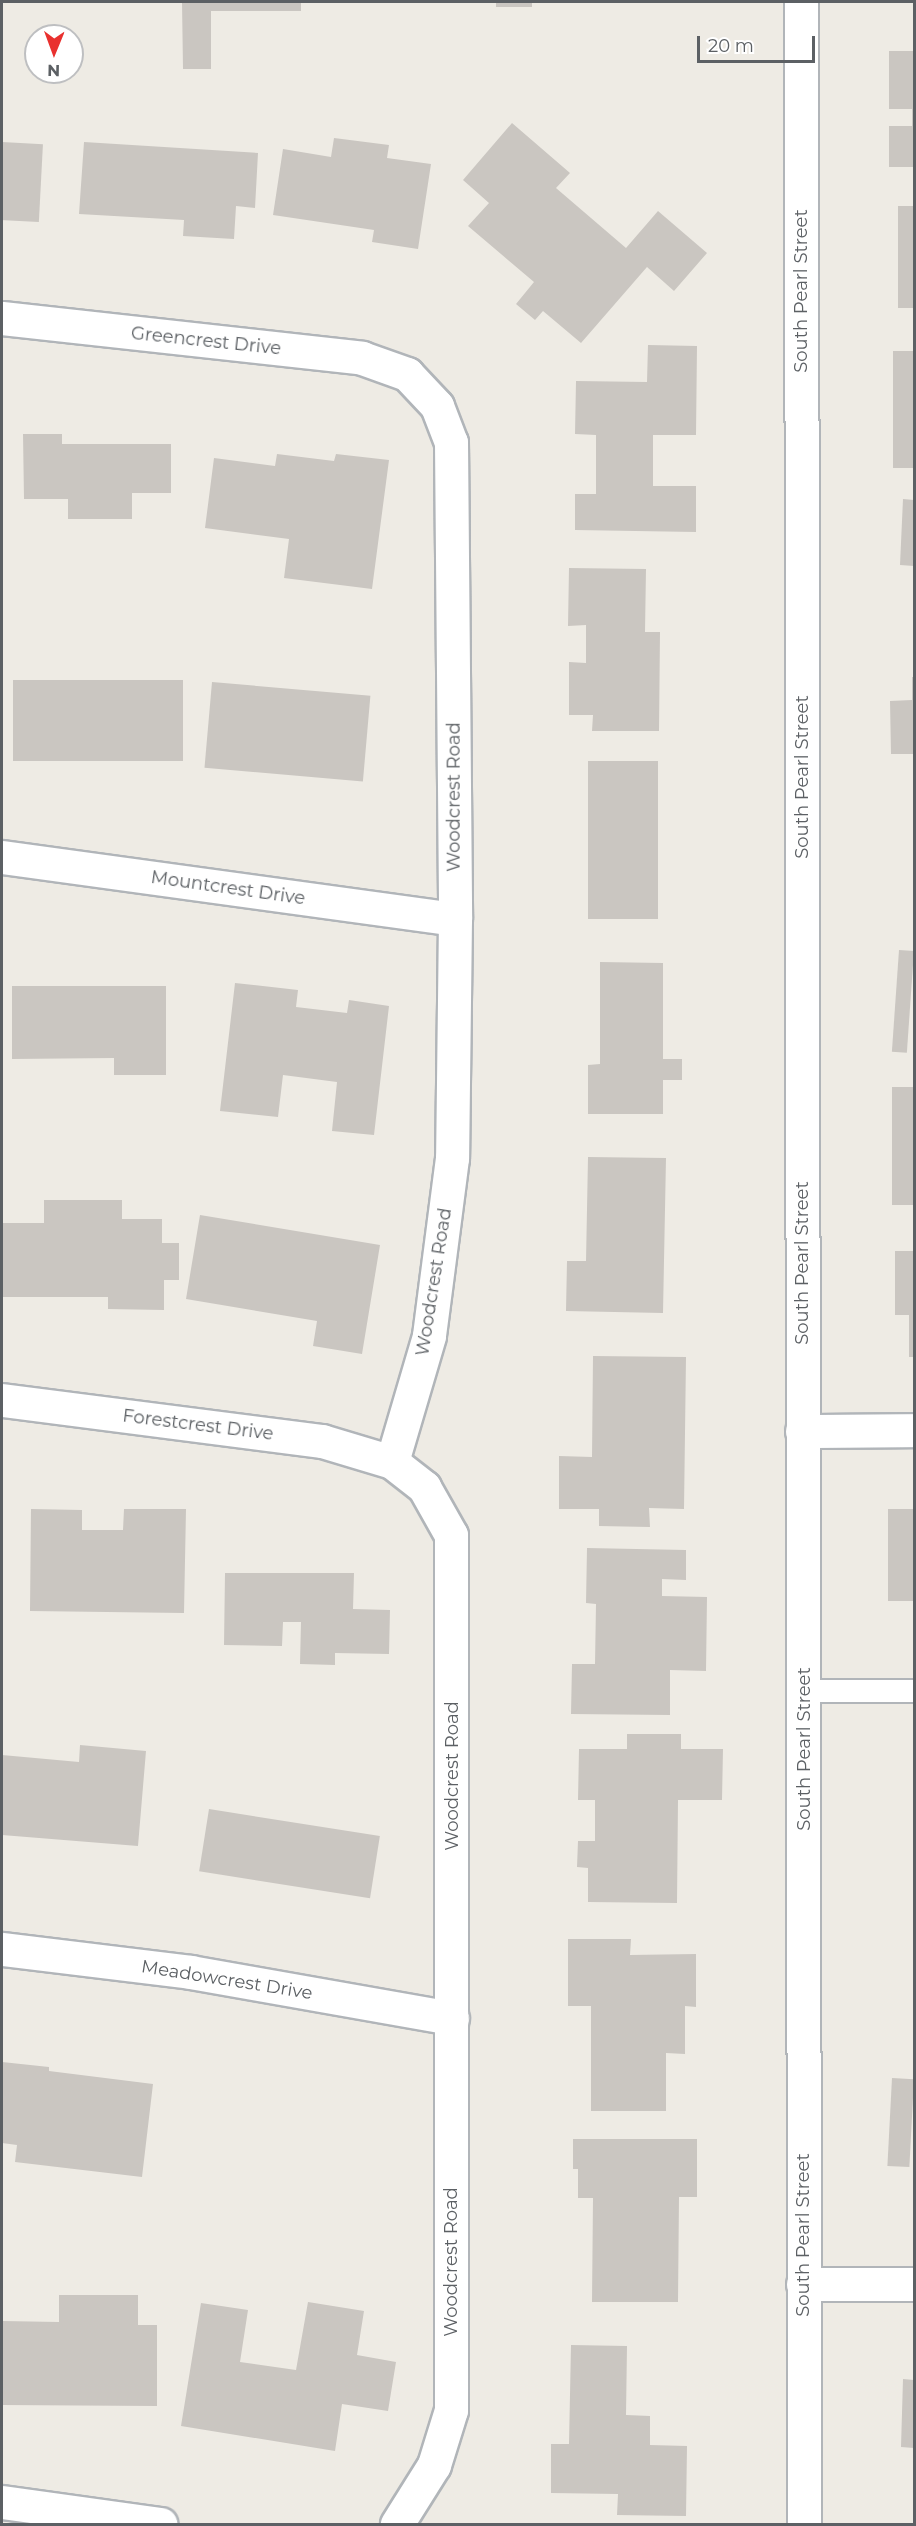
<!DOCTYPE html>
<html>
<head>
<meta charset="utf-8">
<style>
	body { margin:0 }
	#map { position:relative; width:916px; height:2526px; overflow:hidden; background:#eeebe4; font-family:Montserrat,sans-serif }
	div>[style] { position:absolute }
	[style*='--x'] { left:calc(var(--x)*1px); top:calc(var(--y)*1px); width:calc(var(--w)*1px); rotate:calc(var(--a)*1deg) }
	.building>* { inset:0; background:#cac6c1; transform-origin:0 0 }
	.roads { filter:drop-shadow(2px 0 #b1b5b9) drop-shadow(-2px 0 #b1b5b9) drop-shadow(0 2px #b1b5b9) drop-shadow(0 -2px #b1b5b9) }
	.service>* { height:22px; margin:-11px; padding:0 11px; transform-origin:11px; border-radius:11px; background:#fff }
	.minor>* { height:33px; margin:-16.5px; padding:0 16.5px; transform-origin:16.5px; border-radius:16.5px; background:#fff }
	.tertiary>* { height:33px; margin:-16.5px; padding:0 16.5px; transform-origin:16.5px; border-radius:16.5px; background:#fff }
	span { translate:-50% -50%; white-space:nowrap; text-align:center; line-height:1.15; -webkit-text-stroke:4.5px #fff; paint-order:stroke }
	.street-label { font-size:18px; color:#5c6064 }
	.frame { position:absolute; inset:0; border:3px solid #5c6064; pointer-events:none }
	.north { position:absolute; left:24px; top:24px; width:60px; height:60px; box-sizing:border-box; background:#fff; border:2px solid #bebfc1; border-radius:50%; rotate:181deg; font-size:16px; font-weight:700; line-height:24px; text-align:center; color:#5c6064 }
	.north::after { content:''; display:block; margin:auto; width:21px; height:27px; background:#e9312f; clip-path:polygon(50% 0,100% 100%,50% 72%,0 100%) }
	.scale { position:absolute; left:697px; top:36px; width:118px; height:27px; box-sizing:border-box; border:3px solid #5c6064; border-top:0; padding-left:8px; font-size:18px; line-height:21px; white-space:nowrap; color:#5c6064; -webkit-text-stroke:4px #fff; paint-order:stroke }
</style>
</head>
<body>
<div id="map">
	<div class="building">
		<div style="clip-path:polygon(182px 2px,301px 2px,301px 11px,211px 11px,211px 69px,183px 69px)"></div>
		<div style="left:496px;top:2px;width:36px;height:5px"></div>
		<div style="clip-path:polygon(889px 51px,914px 51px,914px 167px,889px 167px,889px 126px,912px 126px,912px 109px,889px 109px)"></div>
		<div style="clip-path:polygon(512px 123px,570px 173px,556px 188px,626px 248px,658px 211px,707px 253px,674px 291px,647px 267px,581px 343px,543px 311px,535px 320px,516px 304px,534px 282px,468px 226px,489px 203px,463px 180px)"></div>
		<div style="clip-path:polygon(334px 138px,389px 145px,387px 158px,431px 164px,418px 249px,372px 242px,374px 230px,273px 215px,283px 149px,331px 157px)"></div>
		<div style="left:2px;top:142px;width:41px;height:78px;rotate:3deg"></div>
		<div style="clip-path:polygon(84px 142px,258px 153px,255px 208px,236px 206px,234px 239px,183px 236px,184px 220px,79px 214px)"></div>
		<div style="left:898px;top:206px;width:16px;height:102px"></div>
		<div style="clip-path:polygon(648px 345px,697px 346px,696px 435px,653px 435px,653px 486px,696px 486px,696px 532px,575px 530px,575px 494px,596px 494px,596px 435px,575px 434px,576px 381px,647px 382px)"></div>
		<div style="left:893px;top:351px;width:21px;height:117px"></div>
		<div style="clip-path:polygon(23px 434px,62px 434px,62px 444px,171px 444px,171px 493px,132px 493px,132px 519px,68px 519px,68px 499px,24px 499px)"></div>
		<div style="clip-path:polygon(277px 454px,334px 461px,336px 454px,389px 460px,372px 589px,284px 578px,289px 539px,205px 528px,214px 458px,275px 466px)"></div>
		<div style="clip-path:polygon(903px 499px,914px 500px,914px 566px,900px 565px)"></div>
		<div style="clip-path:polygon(569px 568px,646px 569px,645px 632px,660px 632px,659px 731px,592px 731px,593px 715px,569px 715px,569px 662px,586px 663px,586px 625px,568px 626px)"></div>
		<div style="clip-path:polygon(912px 677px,914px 677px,914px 754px,891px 754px,890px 701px,912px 700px)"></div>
		<div style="left:183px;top:680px;width:81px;height:170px;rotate:90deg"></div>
		<div style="left:212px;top:682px;width:159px;height:86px;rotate:5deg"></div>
		<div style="left:588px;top:761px;width:70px;height:158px"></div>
		<div style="left:899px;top:950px;width:15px;height:102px;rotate:4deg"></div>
		<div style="clip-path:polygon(600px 962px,663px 963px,663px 1059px,682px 1059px,682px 1080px,663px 1080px,663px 1114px,588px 1114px,588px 1065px,600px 1064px)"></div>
		<div style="clip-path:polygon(235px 983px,298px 990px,296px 1007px,347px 1013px,349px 1000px,389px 1006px,374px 1135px,332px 1131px,337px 1082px,283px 1075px,278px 1117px,220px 1111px)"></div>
		<div style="clip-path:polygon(12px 986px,166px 986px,166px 1075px,114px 1075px,114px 1058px,12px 1059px)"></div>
		<div style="left:892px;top:1087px;width:22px;height:118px"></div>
		<div style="clip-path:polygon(588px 1157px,666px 1158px,663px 1313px,566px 1311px,567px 1261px,586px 1261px)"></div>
		<div style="clip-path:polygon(44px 1200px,122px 1200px,122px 1219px,162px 1219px,162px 1243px,179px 1243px,179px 1280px,164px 1280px,164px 1310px,108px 1309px,108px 1297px,3px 1297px,3px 1223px,44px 1223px)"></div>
		<div style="clip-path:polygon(200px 1215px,380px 1245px,362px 1354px,313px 1346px,317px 1321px,186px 1299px)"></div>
		<div style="clip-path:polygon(895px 1251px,914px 1251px,914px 1357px,909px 1357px,909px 1315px,895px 1315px)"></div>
		<div style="clip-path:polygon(593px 1356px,686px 1357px,684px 1509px,649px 1508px,650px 1527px,599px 1526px,599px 1509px,559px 1509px,559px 1456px,592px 1457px)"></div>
		<div style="clip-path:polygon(31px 1509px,82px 1510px,82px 1530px,123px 1530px,124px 1509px,186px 1509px,184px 1613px,30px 1611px)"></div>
		<div style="left:888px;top:1509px;width:26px;height:92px"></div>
		<div style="clip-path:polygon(587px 1548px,686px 1550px,686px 1580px,662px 1579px,662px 1596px,707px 1597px,706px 1671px,670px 1670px,670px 1715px,571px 1714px,572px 1664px,595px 1664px,596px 1604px,586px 1603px)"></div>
		<div style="clip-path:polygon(225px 1573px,354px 1573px,353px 1609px,390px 1610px,389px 1654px,335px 1653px,335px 1665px,300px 1664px,301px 1622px,283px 1622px,282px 1646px,224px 1645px)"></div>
		<div style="clip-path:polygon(627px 1734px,681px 1734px,681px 1749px,723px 1749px,722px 1800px,678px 1800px,677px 1903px,588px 1902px,588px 1868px,577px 1867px,578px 1841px,595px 1841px,595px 1800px,578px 1800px,579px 1749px,627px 1749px)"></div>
		<div style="clip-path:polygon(80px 1745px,146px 1751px,138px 1846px,2px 1835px,2px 1755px,79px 1762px)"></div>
		<div style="left:209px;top:1809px;width:173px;height:63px;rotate:9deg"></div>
		<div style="clip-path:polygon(568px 1939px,631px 1939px,630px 1955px,696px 1954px,696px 2007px,685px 2006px,685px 2054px,666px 2053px,666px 2111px,591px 2111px,591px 2006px,568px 2006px)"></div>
		<div style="clip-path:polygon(2px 2062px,49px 2067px,49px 2071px,153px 2084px,142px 2177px,15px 2162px,17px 2145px,2px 2143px)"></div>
		<div style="left:892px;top:2078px;width:22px;height:88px;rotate:3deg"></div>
		<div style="clip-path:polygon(573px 2139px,697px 2139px,697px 2197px,679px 2197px,678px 2302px,592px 2302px,593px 2198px,578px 2198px,578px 2169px,573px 2169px)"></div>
		<div style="clip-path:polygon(59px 2295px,138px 2295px,138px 2325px,157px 2325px,157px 2406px,2px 2405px,2px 2321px,59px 2322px)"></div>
		<div style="clip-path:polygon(308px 2302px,364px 2311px,357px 2355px,396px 2362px,388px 2411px,342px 2404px,335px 2451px,181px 2426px,201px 2303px,248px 2310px,240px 2362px,296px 2370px)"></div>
		<div style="clip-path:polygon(571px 2345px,627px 2346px,626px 2415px,650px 2416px,650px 2445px,687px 2446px,686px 2516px,617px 2515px,618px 2494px,551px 2493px,551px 2444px,569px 2444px)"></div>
		<div style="clip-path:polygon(903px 2379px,914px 2380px,914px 2448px,901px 2447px)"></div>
	</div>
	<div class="roads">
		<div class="service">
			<div style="--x:804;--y:1691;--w:110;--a:0"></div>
		</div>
		<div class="minor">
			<div style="--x:2;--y:318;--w:362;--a:6.3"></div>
			<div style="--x:362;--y:358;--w:48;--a:19.6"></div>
			<div style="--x:407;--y:374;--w:44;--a:46.8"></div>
			<div style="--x:437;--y:406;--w:39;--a:69"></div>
			<div style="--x:451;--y:442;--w:477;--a:89.5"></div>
			<div style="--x:455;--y:919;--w:239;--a:90.7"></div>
			<div style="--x:452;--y:1158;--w:179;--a:97.4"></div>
			<div style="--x:429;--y:1336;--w:131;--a:106.4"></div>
			<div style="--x:392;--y:1462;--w:41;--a:38"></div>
			<div style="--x:424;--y:1487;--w:55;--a:60.6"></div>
			<div style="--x:451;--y:1535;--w:875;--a:90"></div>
			<div style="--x:451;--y:2410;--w:58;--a:107.2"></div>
			<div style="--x:434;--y:2465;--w:70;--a:122.1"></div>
			<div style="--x:2;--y:857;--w:457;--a:7.8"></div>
			<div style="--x:2;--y:1400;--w:323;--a:7.3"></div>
			<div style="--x:322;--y:1441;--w:73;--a:16.7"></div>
			<div style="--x:802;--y:1431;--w:112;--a:-0.5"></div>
			<div style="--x:2;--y:1949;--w:190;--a:6.9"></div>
			<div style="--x:191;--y:1972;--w:265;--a:10"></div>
			<div style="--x:803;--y:2284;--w:111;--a:0"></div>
			<div style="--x:2;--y:2502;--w:160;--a:7.9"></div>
		</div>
		<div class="tertiary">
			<div style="--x:801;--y:2;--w:2522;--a:89.93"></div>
		</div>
	</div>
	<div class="street-label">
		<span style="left:801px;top:291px;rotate:-90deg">South Pearl Street</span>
		<span style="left:206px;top:341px;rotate:6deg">Greencrest Drive</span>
		<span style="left:802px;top:777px;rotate:-90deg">South Pearl Street</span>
		<span style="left:454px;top:797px;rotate:-90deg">Woodcrest Road</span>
		<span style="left:228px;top:888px;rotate:8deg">Mountcrest Drive</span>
		<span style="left:802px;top:1263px;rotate:-90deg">South Pearl Street</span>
		<span style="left:434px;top:1282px;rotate:-81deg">Woodcrest Road</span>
		<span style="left:198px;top:1425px;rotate:7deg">Forestcrest Drive</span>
		<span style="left:804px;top:1749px;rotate:-90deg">South Pearl Street</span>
		<span style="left:452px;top:1776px;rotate:-90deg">Woodcrest Road</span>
		<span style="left:227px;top:1980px;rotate:9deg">Meadowcrest Drive</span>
		<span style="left:803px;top:2235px;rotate:-90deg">South Pearl Street</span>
		<span style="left:451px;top:2262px;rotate:-90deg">Woodcrest Road</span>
	</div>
	<div class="frame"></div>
	<div class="north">N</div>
	<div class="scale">20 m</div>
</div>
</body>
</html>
